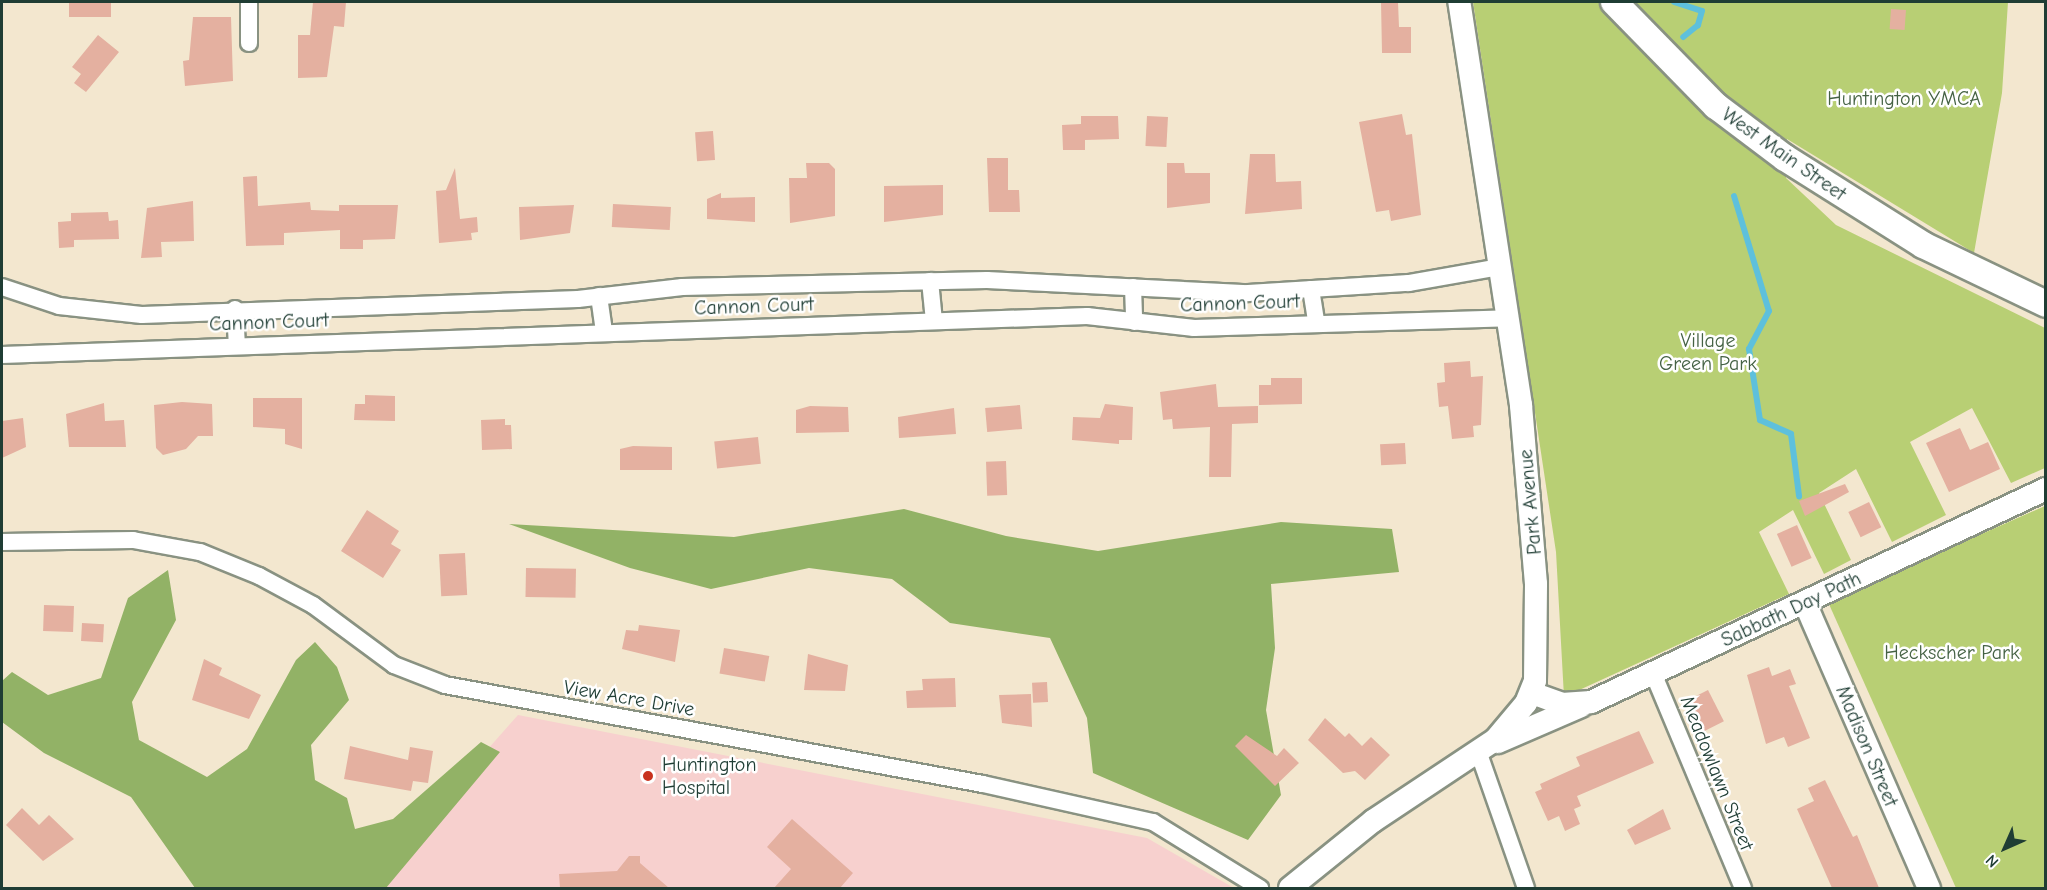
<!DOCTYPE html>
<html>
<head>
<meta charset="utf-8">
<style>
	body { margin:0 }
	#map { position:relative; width:2047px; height:890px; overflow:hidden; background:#f3e7cf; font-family:"Comic Neue",sans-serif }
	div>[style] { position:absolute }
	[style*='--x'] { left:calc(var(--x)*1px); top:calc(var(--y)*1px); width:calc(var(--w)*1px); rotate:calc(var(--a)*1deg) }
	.built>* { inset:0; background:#f7d0ce }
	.green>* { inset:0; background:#b8cf74 }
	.forest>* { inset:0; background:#92b266 }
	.stream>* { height:6px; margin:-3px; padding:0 3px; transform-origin:3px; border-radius:3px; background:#5ec0dc }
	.building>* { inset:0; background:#e4b0a0; transform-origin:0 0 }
	.roads { filter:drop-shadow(2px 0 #899282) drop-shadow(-2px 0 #899282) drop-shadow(0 2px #899282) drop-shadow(0 -2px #899282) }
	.street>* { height:16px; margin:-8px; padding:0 8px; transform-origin:8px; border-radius:8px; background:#fff }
	.secondary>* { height:22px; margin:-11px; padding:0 11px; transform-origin:11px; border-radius:11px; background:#fff }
	.primary>* { height:26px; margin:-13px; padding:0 13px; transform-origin:13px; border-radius:13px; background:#fff }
	.dots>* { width:16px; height:16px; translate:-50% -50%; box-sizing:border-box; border:3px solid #fff; border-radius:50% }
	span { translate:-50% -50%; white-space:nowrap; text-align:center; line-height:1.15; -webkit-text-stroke:5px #fff; paint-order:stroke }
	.park-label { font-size:20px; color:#456244 }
	.street-label { font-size:20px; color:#1f3d34 }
	.poi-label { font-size:20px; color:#1f3d34 }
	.left { translate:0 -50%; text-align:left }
	.frame { position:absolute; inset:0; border:3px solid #1f3d34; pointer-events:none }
	.north { position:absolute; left:1975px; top:818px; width:60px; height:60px; -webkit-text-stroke:4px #fff; paint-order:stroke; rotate:225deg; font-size:16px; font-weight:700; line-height:24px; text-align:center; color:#1f3d34 }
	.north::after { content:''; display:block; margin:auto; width:21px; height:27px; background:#1f3d34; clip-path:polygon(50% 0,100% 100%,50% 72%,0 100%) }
</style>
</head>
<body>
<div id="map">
	<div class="built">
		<div style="clip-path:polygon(518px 715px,1147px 838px,1234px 888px,365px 888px)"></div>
	</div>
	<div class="green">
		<div style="clip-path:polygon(1473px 2px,2008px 2px,2002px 93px,1974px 253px,1787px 139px,1786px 178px,1836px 225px,2045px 328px,2045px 468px,2011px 483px,1972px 408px,1910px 442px,1946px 515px,1892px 542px,1856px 469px,1819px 493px,1851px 560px,1824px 574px,1793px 510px,1759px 532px,1789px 594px,1564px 697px,1556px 552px)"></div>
		<div style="clip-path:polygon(2045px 506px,2045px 888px,1956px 888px,1828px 602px)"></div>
	</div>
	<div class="forest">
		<div style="clip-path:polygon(904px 509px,1006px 536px,1098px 551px,1281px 522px,1392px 529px,1399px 572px,1271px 584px,1275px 648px,1266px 710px,1281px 795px,1248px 840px,1093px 773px,1087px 718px,1050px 638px,950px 623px,892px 579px,809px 568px,711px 589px,630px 568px,509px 524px,734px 537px)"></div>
		<div style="clip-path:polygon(168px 570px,176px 620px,132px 702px,139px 740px,207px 777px,247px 749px,296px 660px,315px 642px,337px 667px,349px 700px,311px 745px,315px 780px,347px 798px,355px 829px,393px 819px,481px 742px,500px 752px,386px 888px,195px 888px,131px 797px,44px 753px,2px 722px,2px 681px,12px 672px,48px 695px,101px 678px,128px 598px)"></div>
	</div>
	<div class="stream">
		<div style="--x:1674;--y:2;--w:29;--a:18"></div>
		<div style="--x:1702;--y:11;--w:15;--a:106"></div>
		<div style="--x:1698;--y:25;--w:19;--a:141"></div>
		<div style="--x:1734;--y:196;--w:120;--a:73.1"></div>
		<div style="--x:1769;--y:311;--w:43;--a:117.8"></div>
		<div style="--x:1749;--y:349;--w:72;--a:81.2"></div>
		<div style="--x:1760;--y:420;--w:34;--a:24"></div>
		<div style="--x:1791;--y:434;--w:63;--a:82.6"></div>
	</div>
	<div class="building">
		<div style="left:69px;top:2px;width:42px;height:15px"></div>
		<div style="clip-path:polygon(313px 2px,346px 2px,344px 27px,334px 26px,327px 77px,298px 78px,298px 35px,310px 35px)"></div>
		<div style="clip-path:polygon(1381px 2px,1398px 2px,1399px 27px,1411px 27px,1411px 53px,1382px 53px)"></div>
		<div style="left:1891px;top:9px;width:15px;height:20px;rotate:4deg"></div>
		<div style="clip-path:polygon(193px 17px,231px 17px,233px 81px,185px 86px,183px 61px,189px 60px)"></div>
		<div style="clip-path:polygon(98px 35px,119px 52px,86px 92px,74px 83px,81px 74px,72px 67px)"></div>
		<div style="clip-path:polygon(1402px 114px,1406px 135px,1412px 134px,1421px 215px,1391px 221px,1389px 210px,1376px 212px,1359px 122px)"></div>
		<div style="clip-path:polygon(1081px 116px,1118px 116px,1119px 139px,1085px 140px,1085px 150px,1063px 150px,1062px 125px,1081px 124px)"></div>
		<div style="left:1147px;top:116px;width:21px;height:30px;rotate:3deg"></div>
		<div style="left:713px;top:131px;width:29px;height:18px;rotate:86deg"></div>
		<div style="clip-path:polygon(1250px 154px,1275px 154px,1276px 182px,1301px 181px,1302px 209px,1245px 214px)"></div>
		<div style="clip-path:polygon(987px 158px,1008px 158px,1008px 190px,1019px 190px,1020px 212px,989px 212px)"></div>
		<div style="clip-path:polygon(806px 163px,829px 163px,835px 169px,835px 216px,790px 223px,789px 178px,807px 178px)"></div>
		<div style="clip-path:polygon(1167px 163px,1184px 163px,1185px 173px,1210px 173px,1210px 203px,1167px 208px)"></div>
		<div style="clip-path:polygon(455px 168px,460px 219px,477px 217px,478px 232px,471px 233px,472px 240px,439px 243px,436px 191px,446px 190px)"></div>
		<div style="clip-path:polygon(257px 176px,258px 206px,310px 202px,311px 210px,339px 211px,339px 205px,398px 205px,395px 239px,363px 240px,363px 249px,340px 249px,340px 230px,284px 233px,284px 245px,246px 246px,243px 177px)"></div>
		<div style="clip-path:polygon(943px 185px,943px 215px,884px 222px,884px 186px)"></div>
		<div style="clip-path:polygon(721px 193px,721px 198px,755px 197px,755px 222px,707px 219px,707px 199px)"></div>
		<div style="clip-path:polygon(193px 201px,194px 241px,161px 242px,162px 257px,141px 258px,147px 208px)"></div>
		<div style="left:613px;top:204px;width:58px;height:23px;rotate:3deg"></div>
		<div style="clip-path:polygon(574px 205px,570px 233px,520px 240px,519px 207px)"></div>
		<div style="clip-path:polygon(108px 212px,109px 221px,118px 220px,119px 239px,74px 240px,74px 247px,59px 248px,58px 222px,71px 221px,71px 213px)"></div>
		<div style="clip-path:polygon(1470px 361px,1471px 377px,1483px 376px,1481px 425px,1473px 426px,1474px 437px,1452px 439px,1448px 406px,1439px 407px,1437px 383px,1445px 382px,1444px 363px)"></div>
		<div style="clip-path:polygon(1271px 378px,1302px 378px,1302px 404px,1259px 405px,1259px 385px,1271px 385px)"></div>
		<div style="clip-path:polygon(1216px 384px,1218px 407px,1258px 406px,1258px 423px,1232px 424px,1231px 477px,1209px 477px,1210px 427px,1173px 429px,1172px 419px,1163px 420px,1160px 392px)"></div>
		<div style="clip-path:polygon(365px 395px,395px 396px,395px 421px,354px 420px,355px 404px,365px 404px)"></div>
		<div style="clip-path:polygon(253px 398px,302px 398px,302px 449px,285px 444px,285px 429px,253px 427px)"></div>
		<div style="clip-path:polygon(182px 402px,212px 404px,213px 436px,198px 436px,186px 449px,163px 455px,156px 448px,154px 405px)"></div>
		<div style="clip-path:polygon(104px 403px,105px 421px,124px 420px,126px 447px,69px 447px,66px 414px)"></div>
		<div style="clip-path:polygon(1105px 404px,1133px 407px,1132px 440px,1119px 440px,1119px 444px,1072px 440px,1073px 417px,1100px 418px)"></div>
		<div style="left:1020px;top:405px;width:24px;height:35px;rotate:85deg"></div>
		<div style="clip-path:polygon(810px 406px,848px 407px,849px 432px,796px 433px,796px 410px)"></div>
		<div style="clip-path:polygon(954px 408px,956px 434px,899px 438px,898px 417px)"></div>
		<div style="clip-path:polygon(23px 418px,26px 447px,2px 458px,2px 421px)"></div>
		<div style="clip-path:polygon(505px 419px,505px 425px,511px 425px,512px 449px,482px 450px,481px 420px)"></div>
		<div style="clip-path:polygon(1960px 428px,1970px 450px,1988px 442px,2000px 469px,1949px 492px,1926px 443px)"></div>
		<div style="left:758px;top:437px;width:27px;height:44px;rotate:84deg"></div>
		<div style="left:1405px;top:443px;width:21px;height:25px;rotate:87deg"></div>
		<div style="clip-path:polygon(633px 446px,672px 447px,672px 470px,620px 470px,620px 449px)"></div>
		<div style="left:1006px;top:461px;width:34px;height:20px;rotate:88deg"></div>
		<div style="clip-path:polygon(1845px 484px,1849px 492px,1805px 516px,1799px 501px)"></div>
		<div style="left:1869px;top:502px;width:28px;height:23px;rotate:64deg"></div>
		<div style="clip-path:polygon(367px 510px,399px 531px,391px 544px,401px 550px,383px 578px,341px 551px)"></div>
		<div style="left:1797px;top:525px;width:36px;height:22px;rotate:66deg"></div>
		<div style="left:465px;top:553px;width:42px;height:26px;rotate:87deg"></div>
		<div style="left:526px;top:568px;width:50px;height:29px;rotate:1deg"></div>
		<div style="left:44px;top:605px;width:30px;height:26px;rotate:2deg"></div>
		<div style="left:82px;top:623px;width:22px;height:18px;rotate:3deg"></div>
		<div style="clip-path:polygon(639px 625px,680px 630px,675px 662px,622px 649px,626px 630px,638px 631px)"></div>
		<div style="left:724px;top:648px;width:46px;height:26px;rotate:10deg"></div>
		<div style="clip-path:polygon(808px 654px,848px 665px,845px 691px,804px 690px)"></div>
		<div style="clip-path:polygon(204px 659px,222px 668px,219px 675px,261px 695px,249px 719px,192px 700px)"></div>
		<div style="clip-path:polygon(1769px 667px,1772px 676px,1790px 669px,1796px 684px,1789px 686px,1810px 738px,1788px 747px,1784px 737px,1766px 744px,1747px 675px)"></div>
		<div style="clip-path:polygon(955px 678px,956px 707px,907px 708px,906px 691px,923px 690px,922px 679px)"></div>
		<div style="left:1047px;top:682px;width:20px;height:15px;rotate:87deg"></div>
		<div style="left:1708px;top:690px;width:35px;height:25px;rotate:63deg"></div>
		<div style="clip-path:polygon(1031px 694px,1032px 727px,1002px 723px,999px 695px)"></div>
		<div style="clip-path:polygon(1325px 718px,1345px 737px,1349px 733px,1362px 746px,1371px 737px,1390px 755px,1365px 780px,1355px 771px,1343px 773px,1308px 740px)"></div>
		<div style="clip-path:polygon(1639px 731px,1654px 763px,1577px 796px,1581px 806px,1574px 809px,1580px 824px,1565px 831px,1559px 816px,1548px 821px,1535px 792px,1542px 789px,1540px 784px,1580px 766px,1576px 757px)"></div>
		<div style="clip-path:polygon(1246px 735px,1277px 756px,1284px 748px,1299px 763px,1275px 786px,1235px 746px)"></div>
		<div style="clip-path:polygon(350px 746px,408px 760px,410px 747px,433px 751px,428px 783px,413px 781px,411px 791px,344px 779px)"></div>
		<div style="clip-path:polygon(1825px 780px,1853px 837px,1857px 835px,1879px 888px,1832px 888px,1797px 809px,1814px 801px,1808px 788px)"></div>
		<div style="clip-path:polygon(22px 808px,39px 825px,49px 815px,74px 839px,43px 861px,6px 825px)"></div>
		<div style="clip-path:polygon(1663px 809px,1671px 829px,1635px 845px,1627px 830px)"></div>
		<div style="clip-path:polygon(792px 819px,853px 873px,840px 888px,774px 888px,791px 869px,767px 847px)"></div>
		<div style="clip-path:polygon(629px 856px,640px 856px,640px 863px,669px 888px,560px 888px,559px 874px,617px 871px)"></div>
	</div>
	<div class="roads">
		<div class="street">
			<div style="--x:249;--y:2;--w:41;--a:90"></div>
			<div style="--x:930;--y:281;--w:40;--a:84.3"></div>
			<div style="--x:2;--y:287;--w:60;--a:18.4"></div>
			<div style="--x:59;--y:306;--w:83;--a:6.2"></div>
			<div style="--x:142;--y:315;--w:436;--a:-2.1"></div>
			<div style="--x:578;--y:299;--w:105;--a:-6.6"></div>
			<div style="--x:682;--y:287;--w:305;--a:-1.3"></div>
			<div style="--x:987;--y:280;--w:261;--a:2.9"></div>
			<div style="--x:1248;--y:293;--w:161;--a:-3.6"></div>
			<div style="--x:1409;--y:283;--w:92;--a:-10"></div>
			<div style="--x:1133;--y:287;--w:35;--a:88"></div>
			<div style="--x:1311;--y:289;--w:33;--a:81"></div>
			<div style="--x:599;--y:296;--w:36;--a:82"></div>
			<div style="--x:235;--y:309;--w:36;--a:87"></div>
			<div style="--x:2;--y:355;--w:1086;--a:-2.06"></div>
			<div style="--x:1087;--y:316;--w:108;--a:6.4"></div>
			<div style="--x:1194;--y:328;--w:314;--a:-1.8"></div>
			<div style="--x:2;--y:542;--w:131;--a:-0.9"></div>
			<div style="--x:133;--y:540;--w:68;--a:10.2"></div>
			<div style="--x:200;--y:552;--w:64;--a:22.1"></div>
			<div style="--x:259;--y:576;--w:61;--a:28.2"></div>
			<div style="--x:313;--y:605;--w:101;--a:36.5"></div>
			<div style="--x:394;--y:665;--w:55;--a:21.4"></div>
			<div style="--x:445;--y:685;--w:547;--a:10.43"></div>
			<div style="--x:983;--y:784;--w:174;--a:12.6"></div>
			<div style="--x:1153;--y:822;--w:126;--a:31.7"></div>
			<div style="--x:1653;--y:673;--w:233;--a:67.3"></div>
			<div style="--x:1478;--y:751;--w:145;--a:70.7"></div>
		</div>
		<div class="secondary">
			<div style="--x:1805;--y:603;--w:311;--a:66.5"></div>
			<div style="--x:1532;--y:693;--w:32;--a:20"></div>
			<div style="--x:1562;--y:704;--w:29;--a:-4"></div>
			<div style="--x:1591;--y:702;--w:502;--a:-25.09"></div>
			<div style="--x:1498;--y:742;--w:90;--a:-23.4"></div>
			<div style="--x:1290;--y:888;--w:107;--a:-38.9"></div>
			<div style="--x:1373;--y:821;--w:146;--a:-33.6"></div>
			<div style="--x:1495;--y:740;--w:48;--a:-50"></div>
			<div style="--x:1526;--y:703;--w:24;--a:-68"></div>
			<div style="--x:1535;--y:681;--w:97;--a:-89.4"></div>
			<div style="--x:1536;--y:584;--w:180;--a:-94.8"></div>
			<div style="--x:1521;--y:405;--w:408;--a:-98.7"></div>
		</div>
		<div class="primary">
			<div style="--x:1614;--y:2;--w:146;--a:45.6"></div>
			<div style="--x:1716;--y:106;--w:86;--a:37"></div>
			<div style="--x:1785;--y:158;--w:163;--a:32.2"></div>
			<div style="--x:1923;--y:245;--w:136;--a:25.6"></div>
		</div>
	</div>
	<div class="dots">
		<div style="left:648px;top:776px;background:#c8321e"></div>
	</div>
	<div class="park-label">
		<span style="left:1904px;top:98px">Huntington YMCA</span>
		<span style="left:1708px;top:352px">Village<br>Green Park</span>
		<span style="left:1952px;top:652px">Heckscher Park</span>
	</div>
	<div class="street-label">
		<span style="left:1784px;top:154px;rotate:35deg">West Main Street</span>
		<span style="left:1240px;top:303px;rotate:-2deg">Cannon Court</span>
		<span style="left:754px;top:306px;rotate:-2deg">Cannon Court</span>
		<span style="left:269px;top:322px;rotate:-2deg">Cannon Court</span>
		<span style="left:1530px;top:502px;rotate:-95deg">Park Avenue</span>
		<span style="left:1791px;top:609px;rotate:-25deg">Sabbath Day Path</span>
		<span style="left:629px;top:698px;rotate:10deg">View Acre Drive</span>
		<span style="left:1867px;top:746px;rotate:67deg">Madison Street</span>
		<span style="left:1717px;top:773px;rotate:68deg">Meadowlawn Street</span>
	</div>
	<div class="poi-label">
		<span class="left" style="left:662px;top:776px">Huntington<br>Hospital</span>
	</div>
	<div class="frame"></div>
	<div class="north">N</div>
</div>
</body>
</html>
